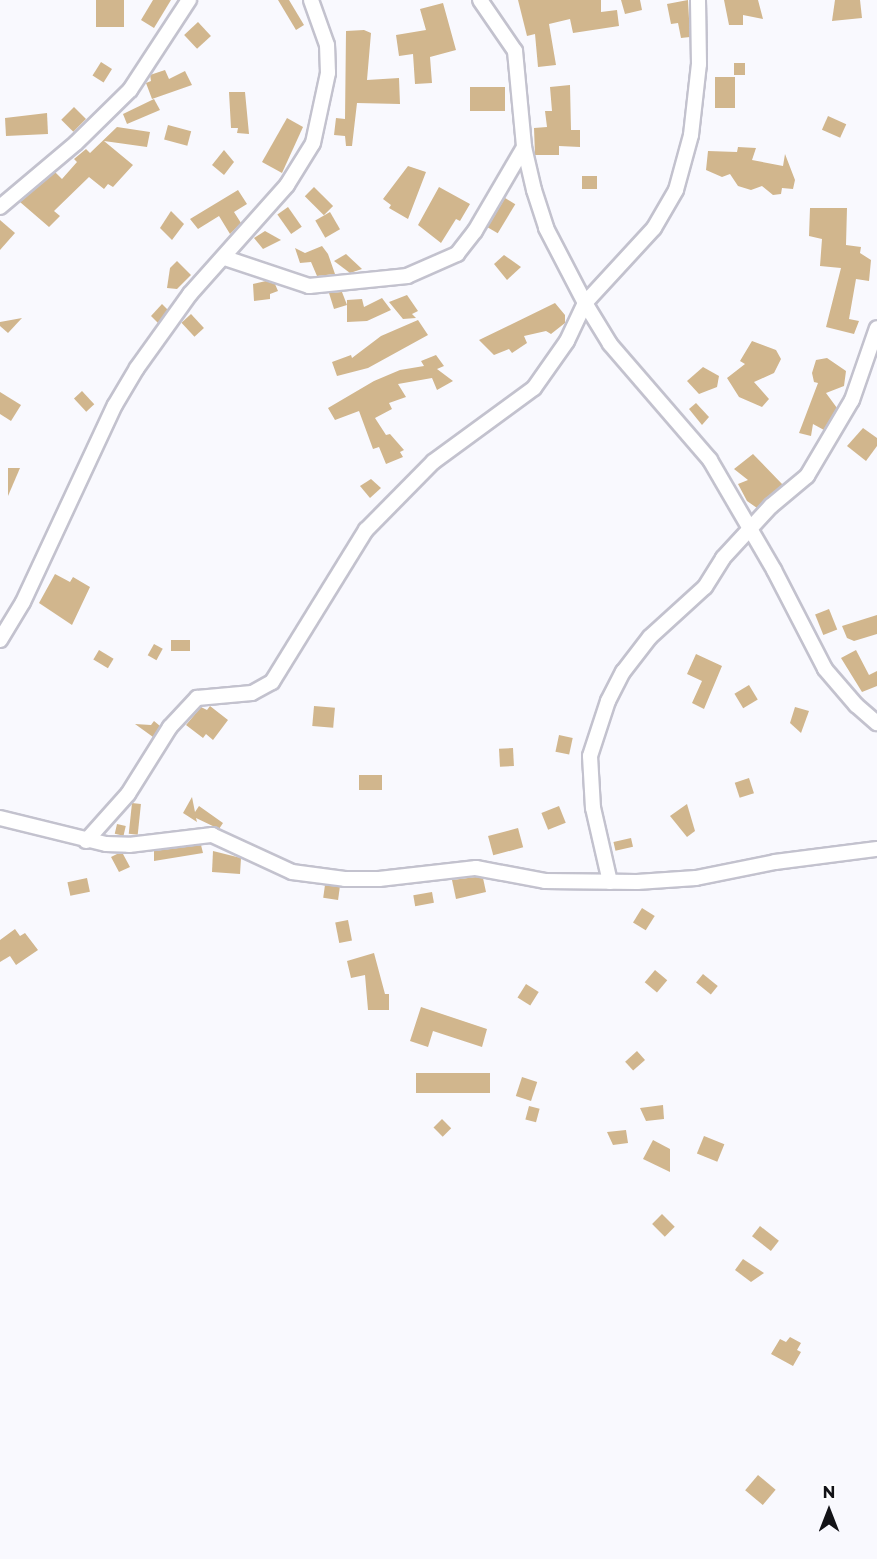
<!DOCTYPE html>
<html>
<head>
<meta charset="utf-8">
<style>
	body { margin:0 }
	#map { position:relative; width:877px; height:1559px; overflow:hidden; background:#f9f9fe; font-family:Montserrat,sans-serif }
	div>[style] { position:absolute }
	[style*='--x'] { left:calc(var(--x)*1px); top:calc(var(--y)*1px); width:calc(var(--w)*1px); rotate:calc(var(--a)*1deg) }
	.building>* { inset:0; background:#d1b68d; transform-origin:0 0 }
	.roads { filter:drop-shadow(2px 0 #c3c2ce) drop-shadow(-2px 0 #c3c2ce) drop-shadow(0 2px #c3c2ce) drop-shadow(0 -2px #c3c2ce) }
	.street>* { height:14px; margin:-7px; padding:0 7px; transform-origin:7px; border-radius:7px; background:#fff }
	span { translate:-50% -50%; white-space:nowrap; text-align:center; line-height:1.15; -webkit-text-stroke:5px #fff; paint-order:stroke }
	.north { position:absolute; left:799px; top:1481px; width:60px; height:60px; -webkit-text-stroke:4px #fff; paint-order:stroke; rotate:0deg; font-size:16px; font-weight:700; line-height:24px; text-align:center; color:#131317 }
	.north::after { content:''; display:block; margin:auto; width:21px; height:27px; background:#131317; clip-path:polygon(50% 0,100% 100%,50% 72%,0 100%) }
</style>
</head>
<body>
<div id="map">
	<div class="building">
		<div style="left:96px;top:0;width:28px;height:27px"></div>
		<div style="clip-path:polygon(153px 0,171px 0,154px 28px,141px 20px)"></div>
		<div style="clip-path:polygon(278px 0,289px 0,304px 25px,296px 30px)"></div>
		<div style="clip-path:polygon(518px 0,601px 0,601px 12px,617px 10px,619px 26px,573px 33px,570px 19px,549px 24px,556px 65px,538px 67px,535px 34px,527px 36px)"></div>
		<div style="clip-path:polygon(621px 0,640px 0,642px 10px,625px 14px)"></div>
		<div style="clip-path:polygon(688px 0,690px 37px,681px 38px,678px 23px,671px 24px,667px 4px)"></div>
		<div style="clip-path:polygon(724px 0,758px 0,763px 19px,743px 15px,743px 25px,729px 25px)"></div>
		<div style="clip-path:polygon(835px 0,860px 0,862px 18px,832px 21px)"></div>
		<div style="clip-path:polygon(443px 3px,456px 50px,430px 57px,432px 83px,415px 84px,413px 54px,399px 56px,396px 35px,426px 30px,420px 9px)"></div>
		<div style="left:198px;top:22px;width:19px;height:19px;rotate:47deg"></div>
		<div style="clip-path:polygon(364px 30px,371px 33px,367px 80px,399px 78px,400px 104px,357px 103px,352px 146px,346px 146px,345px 136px,334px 135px,336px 118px,345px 119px,346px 31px)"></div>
		<div style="left:101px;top:62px;width:13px;height:16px;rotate:32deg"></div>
		<div style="left:734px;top:63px;width:11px;height:12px"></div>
		<div style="clip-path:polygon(165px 70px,169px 79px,185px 71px,192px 85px,152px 99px,146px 83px,151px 81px,150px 75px)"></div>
		<div style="left:715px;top:77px;width:20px;height:31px"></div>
		<div style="clip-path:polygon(570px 85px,571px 130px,580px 130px,580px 147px,559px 146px,559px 155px,535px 155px,534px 128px,547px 127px,545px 111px,552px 111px,550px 87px)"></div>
		<div style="left:505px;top:87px;width:24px;height:35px;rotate:90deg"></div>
		<div style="clip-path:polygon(229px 92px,245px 92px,249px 134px,237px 133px,238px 128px,231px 128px)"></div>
		<div style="clip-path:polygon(154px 99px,160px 110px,127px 124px,123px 114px)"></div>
		<div style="left:74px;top:107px;width:17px;height:18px;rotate:45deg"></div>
		<div style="clip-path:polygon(47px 113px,48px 134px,6px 136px,5px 118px)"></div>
		<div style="left:828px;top:116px;width:20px;height:15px;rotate:24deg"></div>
		<div style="clip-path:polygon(287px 118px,303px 127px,282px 173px,262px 162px)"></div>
		<div style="left:168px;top:125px;width:24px;height:15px;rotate:15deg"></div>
		<div style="clip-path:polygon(117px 127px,150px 132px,147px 147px,104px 141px,133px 165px,113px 187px,108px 184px,104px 189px,89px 177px,54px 211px,60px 216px,49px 227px,20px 202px,55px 172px,62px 179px,77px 162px,74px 159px,86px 149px,90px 153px)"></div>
		<div style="clip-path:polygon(738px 147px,756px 148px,752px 160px,783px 166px,785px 154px,795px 180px,793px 189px,782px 188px,781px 194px,773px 195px,762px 186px,751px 190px,738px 186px,730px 174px,722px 177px,706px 170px,708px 151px,737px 152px)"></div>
		<div style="clip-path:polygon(224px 150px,234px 162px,224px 175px,212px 165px)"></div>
		<div style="clip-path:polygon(408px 166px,426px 172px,408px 219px,389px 208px,391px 205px,383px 199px)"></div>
		<div style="left:582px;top:176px;width:15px;height:13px"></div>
		<div style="left:314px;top:187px;width:27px;height:13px;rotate:45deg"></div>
		<div style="clip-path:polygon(439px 187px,470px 204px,460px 221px,456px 219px,441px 243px,418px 225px)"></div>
		<div style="clip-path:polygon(238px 190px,247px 204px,234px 212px,241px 223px,230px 234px,219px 216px,198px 229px,190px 219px)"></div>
		<div style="left:505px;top:198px;width:12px;height:34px;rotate:31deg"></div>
		<div style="left:288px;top:207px;width:24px;height:13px;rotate:55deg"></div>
		<div style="clip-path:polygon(810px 208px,847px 208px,846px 245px,861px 247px,860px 253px,871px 260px,869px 281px,856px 279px,849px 319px,859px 321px,854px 334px,826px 327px,841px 268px,820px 266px,822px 239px,809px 236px)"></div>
		<div style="clip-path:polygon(171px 211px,184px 224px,172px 240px,160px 228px)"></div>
		<div style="left:330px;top:212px;width:20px;height:17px;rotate:60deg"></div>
		<div style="clip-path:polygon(0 220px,15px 233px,0 250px)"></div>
		<div style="clip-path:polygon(265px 231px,281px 240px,263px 249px,254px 238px)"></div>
		<div style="clip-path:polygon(322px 246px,328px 254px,335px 274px,317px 276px,311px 262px,300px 263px,295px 248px,305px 253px)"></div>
		<div style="clip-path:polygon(346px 254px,362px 269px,350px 273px,334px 261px)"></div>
		<div style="clip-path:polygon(504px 255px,521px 267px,507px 280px,494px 264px)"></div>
		<div style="clip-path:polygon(177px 261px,191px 275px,177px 289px,167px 288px,170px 268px)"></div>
		<div style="clip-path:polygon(266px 281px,275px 284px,278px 291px,270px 294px,270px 299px,254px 301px,253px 284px)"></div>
		<div style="clip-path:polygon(342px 292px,347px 305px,334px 309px,329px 293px)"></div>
		<div style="clip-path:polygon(407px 295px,418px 311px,412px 314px,416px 318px,403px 319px,389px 302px)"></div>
		<div style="clip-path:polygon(382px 298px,391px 310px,367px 321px,347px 322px,347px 300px,362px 299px,364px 307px)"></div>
		<div style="clip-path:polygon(555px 303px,565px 315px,565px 323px,551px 334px,546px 331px,524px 336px,527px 343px,512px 353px,509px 349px,494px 355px,479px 340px)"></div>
		<div style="clip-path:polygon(162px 304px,168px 310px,158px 323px,151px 316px)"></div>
		<div style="left:191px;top:314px;width:19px;height:13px;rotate:47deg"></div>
		<div style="clip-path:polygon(22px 318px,8px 333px,0 326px,0 322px)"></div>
		<div style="clip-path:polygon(418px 320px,428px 335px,368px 368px,337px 376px,332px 362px,351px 355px,352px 358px,381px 336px)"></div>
		<div style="clip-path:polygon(752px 341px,776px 350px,781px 359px,774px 373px,754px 382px,769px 399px,762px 407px,739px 397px,727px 378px,745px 364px,740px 361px)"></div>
		<div style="clip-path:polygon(436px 355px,444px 366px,437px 369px,453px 381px,437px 390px,432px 378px,398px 384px,406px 397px,389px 403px,392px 409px,375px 418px,386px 435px,390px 434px,404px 450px,400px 452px,403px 457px,386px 464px,379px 447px,373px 449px,359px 411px,335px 420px,328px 408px,374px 381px,400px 370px,424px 366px,421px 361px)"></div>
		<div style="clip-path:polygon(827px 358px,846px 371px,844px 386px,826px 393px,837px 408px,824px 430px,813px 424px,811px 436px,799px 433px,818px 383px,814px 382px,812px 373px,816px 360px)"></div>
		<div style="clip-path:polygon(703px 367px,719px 376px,717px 387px,699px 394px,687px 381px)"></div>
		<div style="left:82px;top:391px;width:18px;height:11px;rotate:47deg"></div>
		<div style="clip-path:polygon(0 392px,21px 405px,11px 421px,0 414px)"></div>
		<div style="clip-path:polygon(696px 403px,709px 417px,702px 425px,689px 409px)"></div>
		<div style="clip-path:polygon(863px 428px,877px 438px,877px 446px,866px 461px,847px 446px)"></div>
		<div style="clip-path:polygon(753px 454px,783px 485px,757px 508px,747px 501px,738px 484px,748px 480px,734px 469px)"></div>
		<div style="clip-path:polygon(8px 468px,20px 468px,8px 496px)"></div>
		<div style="clip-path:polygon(371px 479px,381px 488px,370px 498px,360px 486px)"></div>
		<div style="clip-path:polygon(55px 574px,70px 582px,73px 577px,90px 587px,72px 625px,39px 603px)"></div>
		<div style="left:829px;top:609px;width:22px;height:15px;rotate:68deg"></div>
		<div style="clip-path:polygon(877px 615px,877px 634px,854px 641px,847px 638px,842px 626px)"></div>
		<div style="left:190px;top:640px;width:11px;height:19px;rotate:90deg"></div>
		<div style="left:154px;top:644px;width:10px;height:13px;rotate:29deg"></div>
		<div style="left:99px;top:650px;width:17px;height:11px;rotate:31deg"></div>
		<div style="clip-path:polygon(856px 650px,869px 675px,877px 671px,877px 686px,862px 692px,841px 658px)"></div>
		<div style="clip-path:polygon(696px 654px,722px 666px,704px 709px,692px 703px,702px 681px,687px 674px)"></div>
		<div style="left:749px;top:685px;width:17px;height:17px;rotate:59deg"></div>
		<div style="clip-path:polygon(210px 706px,228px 720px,213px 740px,206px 734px,203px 738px,186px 725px,201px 707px,207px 710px)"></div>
		<div style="left:314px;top:706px;width:21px;height:20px;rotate:5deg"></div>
		<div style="clip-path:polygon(795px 707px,809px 711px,801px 733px,790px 723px)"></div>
		<div style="clip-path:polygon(154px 721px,160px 726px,153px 737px,135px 724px,151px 725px)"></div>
		<div style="left:559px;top:735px;width:14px;height:17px;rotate:12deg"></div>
		<div style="left:513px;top:748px;width:18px;height:14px;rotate:87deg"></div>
		<div style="left:382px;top:775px;width:15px;height:23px;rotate:90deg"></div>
		<div style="left:749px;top:778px;width:16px;height:15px;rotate:72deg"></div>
		<div style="clip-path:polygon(192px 797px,195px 812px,199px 806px,223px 823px,219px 829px,196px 818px,197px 822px,183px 813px)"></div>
		<div style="left:132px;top:803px;width:9px;height:31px;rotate:6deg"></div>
		<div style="clip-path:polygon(687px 804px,695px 831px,687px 837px,670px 816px)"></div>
		<div style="left:559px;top:806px;width:18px;height:19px;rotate:68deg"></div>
		<div style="left:117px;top:824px;width:9px;height:10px;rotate:13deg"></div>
		<div style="left:518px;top:828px;width:20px;height:31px;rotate:75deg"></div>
		<div style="left:631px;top:838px;width:9px;height:18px;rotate:77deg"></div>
		<div style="clip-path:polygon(201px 845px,203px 853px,154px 861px,154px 851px)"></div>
		<div style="clip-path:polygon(213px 851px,241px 858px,240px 874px,212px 872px)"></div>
		<div style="clip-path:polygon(117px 854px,123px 854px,130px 867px,119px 872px,111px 857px)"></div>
		<div style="clip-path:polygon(476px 877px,483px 878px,486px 892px,456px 899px,452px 880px)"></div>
		<div style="left:87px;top:878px;width:14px;height:20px;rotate:78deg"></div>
		<div style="left:325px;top:885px;width:15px;height:13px;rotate:8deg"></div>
		<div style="left:432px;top:892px;width:11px;height:19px;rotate:80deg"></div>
		<div style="left:642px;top:908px;width:15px;height:17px;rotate:32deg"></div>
		<div style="left:348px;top:920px;width:21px;height:13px;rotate:79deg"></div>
		<div style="clip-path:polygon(15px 929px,20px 936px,25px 933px,38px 950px,16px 965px,10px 956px,0 962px,0 940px)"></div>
		<div style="clip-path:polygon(374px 953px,385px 994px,389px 994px,389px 1010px,368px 1010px,365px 975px,351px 978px,347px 961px)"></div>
		<div style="left:655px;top:970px;width:16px;height:16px;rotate:40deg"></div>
		<div style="left:703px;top:974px;width:19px;height:11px;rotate:39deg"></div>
		<div style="left:526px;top:984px;width:15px;height:16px;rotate:32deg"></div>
		<div style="clip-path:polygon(421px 1007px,487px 1029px,482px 1047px,433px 1031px,428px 1047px,410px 1041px)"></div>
		<div style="left:637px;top:1051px;width:12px;height:16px;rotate:48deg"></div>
		<div style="left:490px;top:1073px;width:20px;height:74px;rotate:90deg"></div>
		<div style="left:522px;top:1077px;width:16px;height:20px;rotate:18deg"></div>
		<div style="clip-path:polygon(663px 1105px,664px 1119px,646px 1121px,640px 1108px)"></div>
		<div style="left:529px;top:1106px;width:11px;height:14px;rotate:15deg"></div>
		<div style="left:442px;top:1119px;width:13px;height:12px;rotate:45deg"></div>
		<div style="clip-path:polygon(626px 1130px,628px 1143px,613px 1145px,607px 1132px)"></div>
		<div style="left:704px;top:1136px;width:22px;height:19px;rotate:22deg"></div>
		<div style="clip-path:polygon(653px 1140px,670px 1149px,670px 1172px,643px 1159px)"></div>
		<div style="left:662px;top:1214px;width:18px;height:14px;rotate:45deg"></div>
		<div style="left:760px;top:1226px;width:24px;height:13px;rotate:38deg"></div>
		<div style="clip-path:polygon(743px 1259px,764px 1273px,751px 1282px,735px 1270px)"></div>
		<div style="clip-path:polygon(790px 1337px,801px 1343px,797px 1350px,801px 1352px,793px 1366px,771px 1354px,780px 1339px,786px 1342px)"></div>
		<div style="left:758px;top:1475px;width:23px;height:20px;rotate:40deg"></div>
	</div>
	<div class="roads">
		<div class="street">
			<div style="--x:480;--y:0;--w:62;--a:55.5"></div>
			<div style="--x:515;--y:51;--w:96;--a:84.6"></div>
			<div style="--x:524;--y:147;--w:44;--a:76.9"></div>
			<div style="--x:534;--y:190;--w:40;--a:72"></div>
			<div style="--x:546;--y:228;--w:85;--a:62.5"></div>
			<div style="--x:585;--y:303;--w:48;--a:58.6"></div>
			<div style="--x:610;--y:344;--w:153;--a:49.2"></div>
			<div style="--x:710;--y:460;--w:127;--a:59.8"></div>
			<div style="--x:774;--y:570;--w:111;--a:62.7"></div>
			<div style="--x:825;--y:669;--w:48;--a:49.3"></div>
			<div style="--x:856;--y:705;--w:28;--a:41"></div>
			<div style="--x:0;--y:207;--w:99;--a:-40.1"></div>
			<div style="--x:76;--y:143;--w:76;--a:-44.5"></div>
			<div style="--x:130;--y:90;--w:108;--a:-56.8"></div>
			<div style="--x:225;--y:258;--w:89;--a:18.4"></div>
			<div style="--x:309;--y:286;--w:99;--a:-5.8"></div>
			<div style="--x:407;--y:276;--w:55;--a:-23.7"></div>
			<div style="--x:457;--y:254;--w:29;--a:-52"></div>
			<div style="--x:475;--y:231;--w:97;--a:-59.7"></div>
			<div style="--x:0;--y:640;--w:44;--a:-58.8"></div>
			<div style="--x:23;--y:602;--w:217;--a:-65"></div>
			<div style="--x:115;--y:405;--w:43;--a:-59.3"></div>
			<div style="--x:137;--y:368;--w:91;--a:-54.4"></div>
			<div style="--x:190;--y:294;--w:146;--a:-48.3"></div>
			<div style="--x:287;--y:185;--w:49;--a:-58.2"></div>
			<div style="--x:313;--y:143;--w:72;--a:-77.9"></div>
			<div style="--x:328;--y:73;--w:28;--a:-92"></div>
			<div style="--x:327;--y:45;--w:48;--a:-109.6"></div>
			<div style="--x:0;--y:818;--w:109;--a:13.8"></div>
			<div style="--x:106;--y:844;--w:23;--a:2"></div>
			<div style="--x:129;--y:845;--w:84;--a:-6.9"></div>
			<div style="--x:212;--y:835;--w:88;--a:24.8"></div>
			<div style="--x:292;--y:872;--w:53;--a:7.5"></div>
			<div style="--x:345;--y:879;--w:34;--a:0"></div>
			<div style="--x:379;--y:879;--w:98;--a:-6.5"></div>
			<div style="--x:476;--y:868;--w:70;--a:10.7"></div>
			<div style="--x:545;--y:881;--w:92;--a:0.6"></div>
			<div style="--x:637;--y:882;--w:59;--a:-3.9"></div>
			<div style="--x:696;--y:878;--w:81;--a:-11.4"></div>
			<div style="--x:775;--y:862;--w:103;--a:-7.3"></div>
			<div style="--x:86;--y:841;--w:63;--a:-48.2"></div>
			<div style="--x:128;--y:794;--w:79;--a:-57.9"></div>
			<div style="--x:170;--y:727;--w:40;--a:-47"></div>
			<div style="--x:197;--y:698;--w:55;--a:-5.2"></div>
			<div style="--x:252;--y:693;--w:23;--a:-29"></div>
			<div style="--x:272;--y:682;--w:179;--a:-58.3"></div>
			<div style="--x:366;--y:530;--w:95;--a:-45.4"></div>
			<div style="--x:433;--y:462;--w:125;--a:-36.2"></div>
			<div style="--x:534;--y:388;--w:57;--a:-54.9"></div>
			<div style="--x:567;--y:341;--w:42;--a:-64.7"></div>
			<div style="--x:585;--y:303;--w:102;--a:-47.4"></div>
			<div style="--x:654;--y:228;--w:44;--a:-59.9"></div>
			<div style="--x:676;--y:190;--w:57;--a:-74.7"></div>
			<div style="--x:691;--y:135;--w:71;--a:-83.6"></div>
			<div style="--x:699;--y:64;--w:64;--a:-90.9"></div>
			<div style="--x:610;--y:882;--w:76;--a:-102.9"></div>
			<div style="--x:593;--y:808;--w:52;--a:-93.3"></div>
			<div style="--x:590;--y:756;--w:58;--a:-71.9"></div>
			<div style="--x:608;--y:701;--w:33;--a:-63"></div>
			<div style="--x:623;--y:672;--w:44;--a:-52.4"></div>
			<div style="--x:650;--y:637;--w:74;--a:-42.3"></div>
			<div style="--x:705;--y:587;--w:34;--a:-58"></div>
			<div style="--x:723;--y:558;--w:71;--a:-47.3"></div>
			<div style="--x:771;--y:506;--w:47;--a:-39.8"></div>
			<div style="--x:807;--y:476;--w:88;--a:-59.4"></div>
			<div style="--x:852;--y:400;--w:76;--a:-70.9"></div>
		</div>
	</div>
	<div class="north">N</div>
</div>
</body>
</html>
